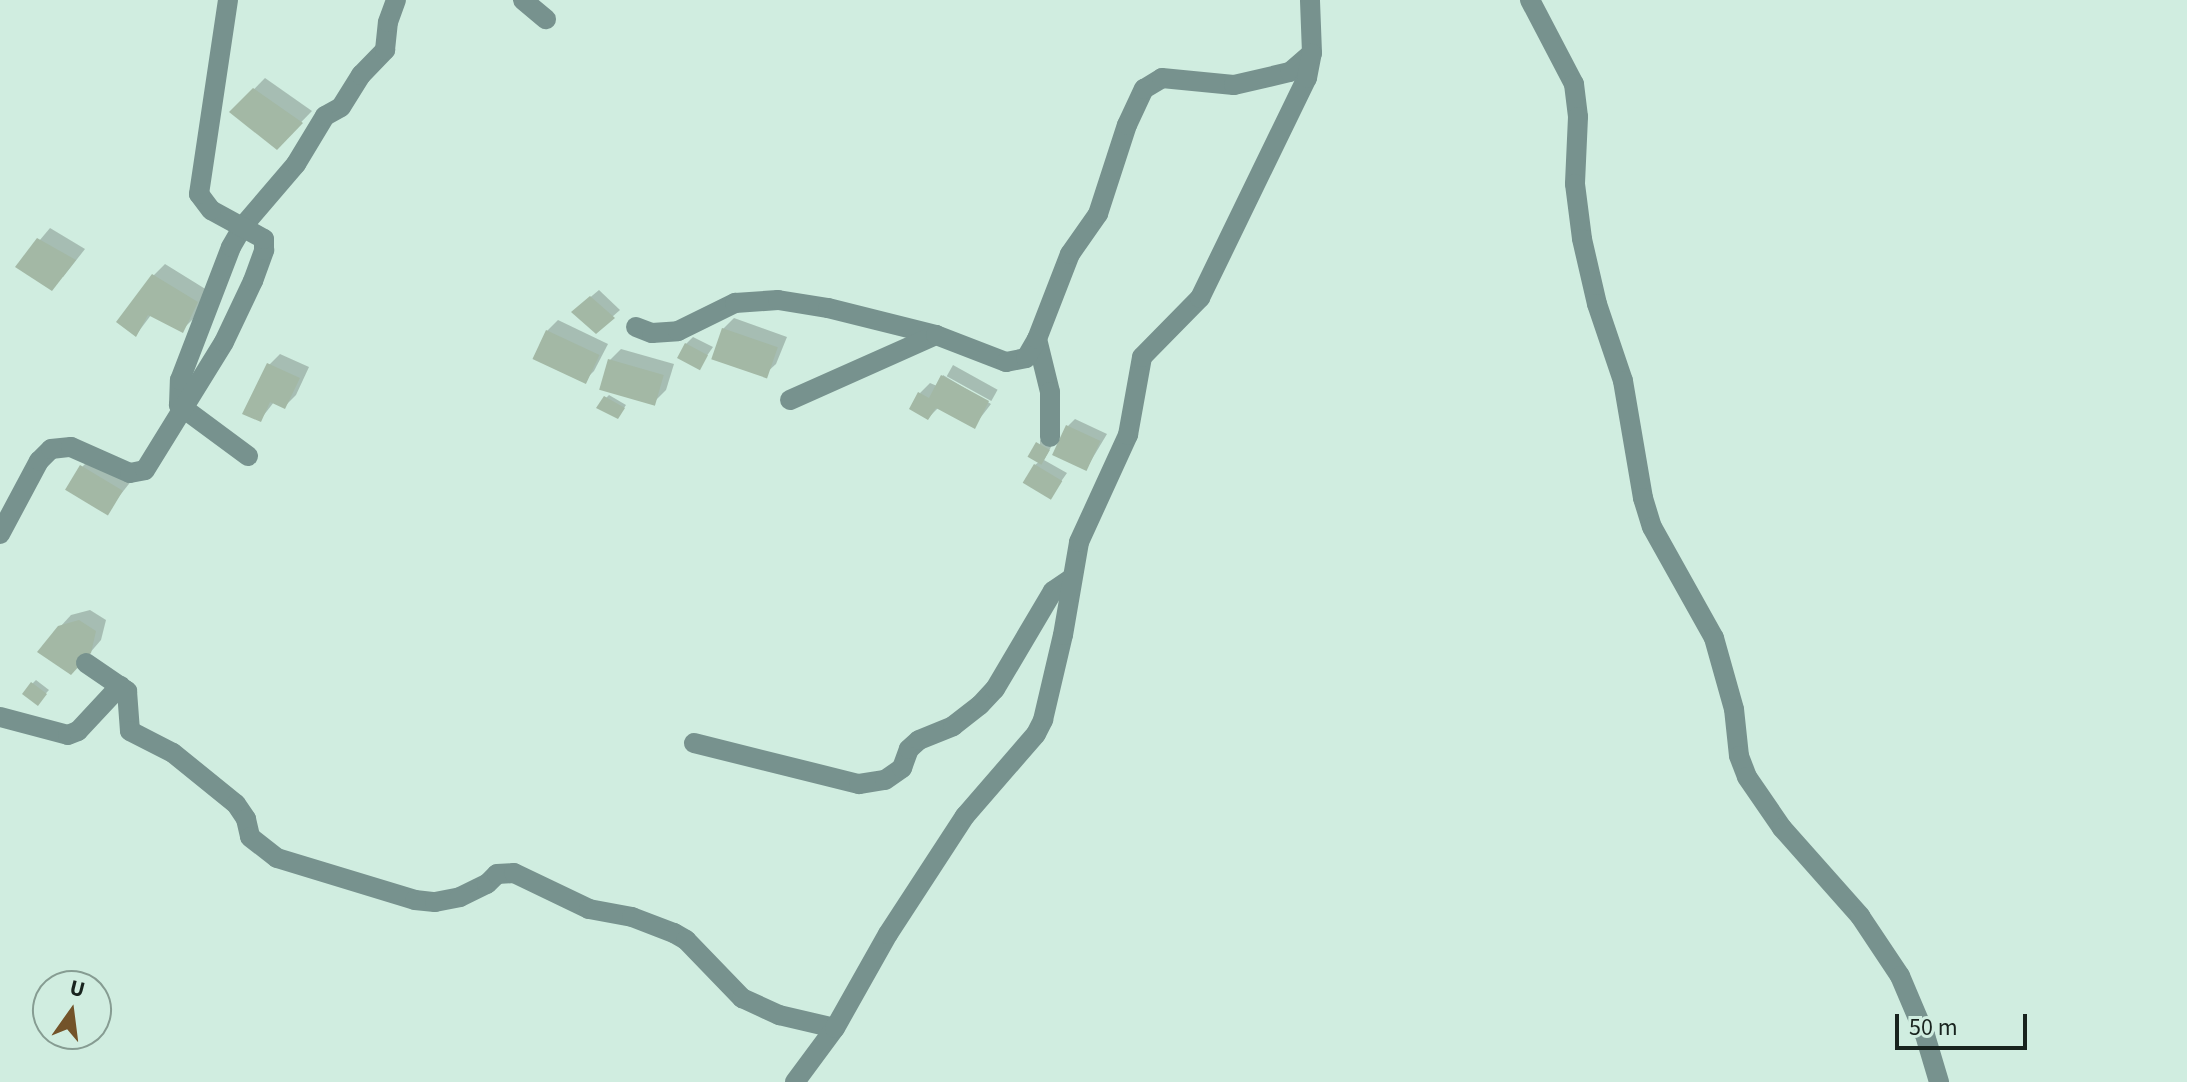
<!DOCTYPE html>
<html>
<head>
<meta charset="utf-8">
<style>
	body { margin:0 }
	#map { position:relative; width:2187px; height:1082px; overflow:hidden; background:#d0ede0; font-family:"Source Sans 3",sans-serif }
	div>[style] { position:absolute }
	[style*='--x'] { left:calc(var(--x)*1px); top:calc(var(--y)*1px); width:calc(var(--w)*1px); rotate:calc(var(--a)*1deg) }
	.shadow>* { inset:0; background:#0003; transform-origin:0 0 }
	.building>* { inset:0; background:#a3b8a5; transform-origin:0 0 }
	.minor>* { height:20px; margin:-10px; padding:0 10px; transform-origin:10px; border-radius:10px; background:#77928e }
	span { translate:-50% -50%; white-space:nowrap; text-align:center; line-height:1.15; -webkit-text-stroke:6px #d0ede0; paint-order:stroke }
	.north { position:absolute; left:32px; top:970px; width:80px; height:80px; box-sizing:border-box; background:#d0ede0; border:2px solid #869c92; border-radius:50%; rotate:14deg; font-size:22px; font-weight:700; line-height:32px; text-align:center; color:#18231e }
	.north::after { content:''; display:block; margin:auto; width:28px; height:36px; background:#735329; clip-path:polygon(50% 0,100% 100%,50% 72%,0 100%) }
	.scale { position:absolute; left:1895px; top:1014px; width:132px; height:36px; box-sizing:border-box; border:4px solid #18231e; border-top:0; padding-left:10px; font-size:24px; line-height:28px; white-space:nowrap; color:#18231e; -webkit-text-stroke:6px #d0ede0; paint-order:stroke }
</style>
</head>
<body>
<div id="map">
	<div class="shadow">
		<div style="clip-path:polygon(265px 78px,312px 111px,277px 147px,232px 112px)"></div>
		<div style="clip-path:polygon(50px 228px,85px 249px,63px 277px,18px 266px)"></div>
		<div style="clip-path:polygon(165px 264px,207px 290px,193px 319px,182px 330px,151px 315px,136px 335px,154px 275px)"></div>
		<div style="clip-path:polygon(599px 290px,620px 310px,596px 331px,581px 305px)"></div>
		<div style="clip-path:polygon(734px 318px,787px 337px,776px 364px,765px 374px,723px 329px)"></div>
		<div style="clip-path:polygon(558px 320px,608px 344px,594px 371px,583px 382px,547px 331px)"></div>
		<div style="clip-path:polygon(693px 337px,713px 347px,699px 367px,686px 344px)"></div>
		<div style="clip-path:polygon(621px 349px,674px 364px,666px 390px,655px 401px,610px 360px)"></div>
		<div style="clip-path:polygon(280px 354px,309px 367px,296px 395px,285px 406px,274px 402px,260px 420px,269px 365px)"></div>
		<div style="left:953px;top:365px;width:51px;height:13px;rotate:29deg"></div>
		<div style="clip-path:polygon(943px 375px,991px 404px,974px 426px,939px 407px,928px 418px,920px 393px,930px 383px,937px 386px)"></div>
		<div style="clip-path:polygon(609px 395px,626px 405px,620px 414px,606px 398px)"></div>
		<div style="clip-path:polygon(1075px 419px,1107px 434px,1086px 469px,1068px 426px)"></div>
		<div style="clip-path:polygon(1040px 440px,1051px 447px,1044px 460px,1067px 473px,1055px 490px,1035px 465px,1040px 461px)"></div>
		<div style="clip-path:polygon(93px 456px,132px 480px,106px 513px,82px 467px)"></div>
		<div style="clip-path:polygon(90px 610px,106px 620px,101px 640px,82px 662px,60px 627px,71px 615px)"></div>
		<div style="clip-path:polygon(36px 680px,49px 690px,37px 703px,24px 692px)"></div>
	</div>
	<div class="building">
		<div style="clip-path:polygon(253px 88px,303px 123px,277px 150px,229px 112px)"></div>
		<div style="clip-path:polygon(37px 238px,76px 260px,52px 291px,15px 267px)"></div>
		<div style="clip-path:polygon(152px 274px,198px 302px,183px 333px,148px 315px,136px 337px,116px 322px)"></div>
		<div style="clip-path:polygon(590px 296px,615px 318px,596px 334px,571px 312px)"></div>
		<div style="left:722px;top:328px;width:59px;height:33px;rotate:19deg"></div>
		<div style="left:546px;top:330px;width:59px;height:32px;rotate:25deg"></div>
		<div style="left:685px;top:343px;width:26px;height:17px;rotate:28deg"></div>
		<div style="left:608px;top:359px;width:58px;height:32px;rotate:16deg"></div>
		<div style="clip-path:polygon(267px 363px,300px 378px,285px 409px,270px 402px,261px 422px,242px 414px)"></div>
		<div style="clip-path:polygon(941px 375px,989px 401px,975px 429px,936px 408px,928px 420px,909px 409px,918px 392px,929px 398px)"></div>
		<div style="clip-path:polygon(604px 396px,625px 408px,618px 419px,596px 408px)"></div>
		<div style="left:1066px;top:425px;width:38px;height:33px;rotate:25deg"></div>
		<div style="left:1036px;top:442px;width:16px;height:17px;rotate:30deg"></div>
		<div style="left:1034px;top:464px;width:33px;height:22px;rotate:31deg"></div>
		<div style="left:80px;top:465px;width:50px;height:29px;rotate:31deg"></div>
		<div style="clip-path:polygon(79px 620px,96px 631px,91px 653px,71px 675px,37px 652px,58px 626px)"></div>
		<div style="left:31px;top:682px;width:20px;height:15px;rotate:37deg"></div>
	</div>
	<div class="minor">
		<div style="--x:523;--y:0;--w:30;--a:40"></div>
		<div style="--x:1530;--y:0;--w:95;--a:62.4"></div>
		<div style="--x:1574;--y:84;--w:33;--a:83"></div>
		<div style="--x:1578;--y:117;--w:67;--a:92.6"></div>
		<div style="--x:1575;--y:184;--w:55;--a:82.7"></div>
		<div style="--x:1582;--y:239;--w:67;--a:77"></div>
		<div style="--x:1597;--y:304;--w:81;--a:71.3"></div>
		<div style="--x:1623;--y:381;--w:119;--a:80.3"></div>
		<div style="--x:1643;--y:498;--w:30;--a:73"></div>
		<div style="--x:1652;--y:527;--w:127;--a:60.8"></div>
		<div style="--x:1714;--y:638;--w:74;--a:74.3"></div>
		<div style="--x:1734;--y:709;--w:47;--a:83.9"></div>
		<div style="--x:1739;--y:756;--w:22;--a:69"></div>
		<div style="--x:1747;--y:777;--w:62;--a:55.5"></div>
		<div style="--x:1782;--y:828;--w:118;--a:48.4"></div>
		<div style="--x:1860;--y:916;--w:72;--a:56.3"></div>
		<div style="--x:1900;--y:976;--w:64;--a:67"></div>
		<div style="--x:1925;--y:1035;--w:49;--a:73.4"></div>
		<div style="--x:636;--y:327;--w:17;--a:21"></div>
		<div style="--x:652;--y:333;--w:26;--a:-4"></div>
		<div style="--x:678;--y:331;--w:64;--a:-26.2"></div>
		<div style="--x:735;--y:303;--w:43;--a:-4"></div>
		<div style="--x:778;--y:300;--w:51;--a:9.1"></div>
		<div style="--x:828;--y:308;--w:111;--a:14"></div>
		<div style="--x:1037;--y:339;--w:55;--a:76.2"></div>
		<div style="--x:1050;--y:392;--w:45;--a:90"></div>
		<div style="--x:790;--y:400;--w:160;--a:-24"></div>
		<div style="--x:936;--y:335;--w:75;--a:21.1"></div>
		<div style="--x:1006;--y:362;--w:20;--a:-11"></div>
		<div style="--x:1026;--y:358;--w:22;--a:-60"></div>
		<div style="--x:1037;--y:339;--w:91;--a:-68.8"></div>
		<div style="--x:1070;--y:254;--w:49;--a:-55"></div>
		<div style="--x:1098;--y:214;--w:94;--a:-72"></div>
		<div style="--x:1127;--y:125;--w:40;--a:-65"></div>
		<div style="--x:1144;--y:89;--w:21;--a:-31"></div>
		<div style="--x:1162;--y:78;--w:72;--a:5.6"></div>
		<div style="--x:1234;--y:85;--w:57;--a:-13.1"></div>
		<div style="--x:1290;--y:72;--w:29;--a:-41"></div>
		<div style="--x:1312;--y:53;--w:53;--a:-92.2"></div>
		<div style="--x:248;--y:456;--w:86;--a:-143.5"></div>
		<div style="--x:179;--y:405;--w:25;--a:-88"></div>
		<div style="--x:180;--y:380;--w:142;--a:-69"></div>
		<div style="--x:231;--y:247;--w:24;--a:-60"></div>
		<div style="--x:243;--y:226;--w:82;--a:-49.5"></div>
		<div style="--x:296;--y:164;--w:56;--a:-58.9"></div>
		<div style="--x:325;--y:116;--w:18;--a:-29"></div>
		<div style="--x:341;--y:107;--w:38;--a:-58"></div>
		<div style="--x:361;--y:75;--w:35;--a:-46"></div>
		<div style="--x:385;--y:50;--w:28;--a:-84"></div>
		<div style="--x:388;--y:22;--w:23;--a:-70"></div>
		<div style="--x:0;--y:534;--w:83;--a:-61.9"></div>
		<div style="--x:39;--y:461;--w:17;--a:-45"></div>
		<div style="--x:51;--y:449;--w:20;--a:-6"></div>
		<div style="--x:71;--y:447;--w:64;--a:23.8"></div>
		<div style="--x:130;--y:473;--w:15;--a:-11"></div>
		<div style="--x:145;--y:470;--w:150;--a:-58.3"></div>
		<div style="--x:224;--y:342;--w:68;--a:-64.6"></div>
		<div style="--x:253;--y:281;--w:33;--a:-70"></div>
		<div style="--x:264;--y:250;--w:11;--a:-90"></div>
		<div style="--x:264;--y:239;--w:60;--a:-151.3"></div>
		<div style="--x:211;--y:210;--w:20;--a:-127"></div>
		<div style="--x:199;--y:194;--w:196;--a:-81.5"></div>
		<div style="--x:86;--y:663;--w:50;--a:34.3"></div>
		<div style="--x:127;--y:691;--w:40;--a:85.7"></div>
		<div style="--x:130;--y:731;--w:48;--a:27.1"></div>
		<div style="--x:173;--y:753;--w:81;--a:39"></div>
		<div style="--x:236;--y:804;--w:18;--a:56"></div>
		<div style="--x:246;--y:819;--w:18;--a:77"></div>
		<div style="--x:250;--y:837;--w:34;--a:38"></div>
		<div style="--x:277;--y:858;--w:144;--a:16.9"></div>
		<div style="--x:415;--y:900;--w:20;--a:6"></div>
		<div style="--x:435;--y:902;--w:25;--a:-11"></div>
		<div style="--x:460;--y:897;--w:30;--a:-26"></div>
		<div style="--x:487;--y:884;--w:14;--a:-45"></div>
		<div style="--x:497;--y:874;--w:17;--a:-3"></div>
		<div style="--x:514;--y:873;--w:83;--a:25.6"></div>
		<div style="--x:589;--y:909;--w:44;--a:10.5"></div>
		<div style="--x:632;--y:917;--w:45;--a:20.9"></div>
		<div style="--x:674;--y:933;--w:14;--a:30"></div>
		<div style="--x:686;--y:940;--w:81;--a:46"></div>
		<div style="--x:742;--y:998;--w:41;--a:24.7"></div>
		<div style="--x:779;--y:1015;--w:57;--a:13.1"></div>
		<div style="--x:0;--y:717;--w:70;--a:14.8"></div>
		<div style="--x:68;--y:735;--w:11;--a:-22"></div>
		<div style="--x:78;--y:731;--w:62;--a:-47"></div>
		<div style="--x:694;--y:743;--w:170;--a:14"></div>
		<div style="--x:859;--y:784;--w:26;--a:-9"></div>
		<div style="--x:885;--y:780;--w:21;--a:-35"></div>
		<div style="--x:902;--y:768;--w:20;--a:-70"></div>
		<div style="--x:909;--y:749;--w:13;--a:-42"></div>
		<div style="--x:919;--y:740;--w:37;--a:-22"></div>
		<div style="--x:953;--y:726;--w:34;--a:-38"></div>
		<div style="--x:980;--y:705;--w:22;--a:-47"></div>
		<div style="--x:995;--y:689;--w:114;--a:-59.4"></div>
		<div style="--x:1053;--y:591;--w:23;--a:-34"></div>
		<div style="--x:795;--y:1082;--w:67;--a:-53.5"></div>
		<div style="--x:835;--y:1028;--w:108;--a:-60.6"></div>
		<div style="--x:888;--y:934;--w:141;--a:-56.9"></div>
		<div style="--x:965;--y:816;--w:108;--a:-49.1"></div>
		<div style="--x:1036;--y:734;--w:16;--a:-63"></div>
		<div style="--x:1043;--y:720;--w:87;--a:-76.8"></div>
		<div style="--x:1063;--y:635;--w:94;--a:-80.2"></div>
		<div style="--x:1079;--y:542;--w:118;--a:-65.4"></div>
		<div style="--x:1128;--y:435;--w:79;--a:-79.8"></div>
		<div style="--x:1142;--y:357;--w:83;--a:-45.5"></div>
		<div style="--x:1200;--y:298;--w:245;--a:-64.1"></div>
		<div style="--x:1307;--y:78;--w:25;--a:-79"></div>
	</div>
	<div class="north">U</div>
	<div class="scale">50 m</div>
</div>
</body>
</html>
